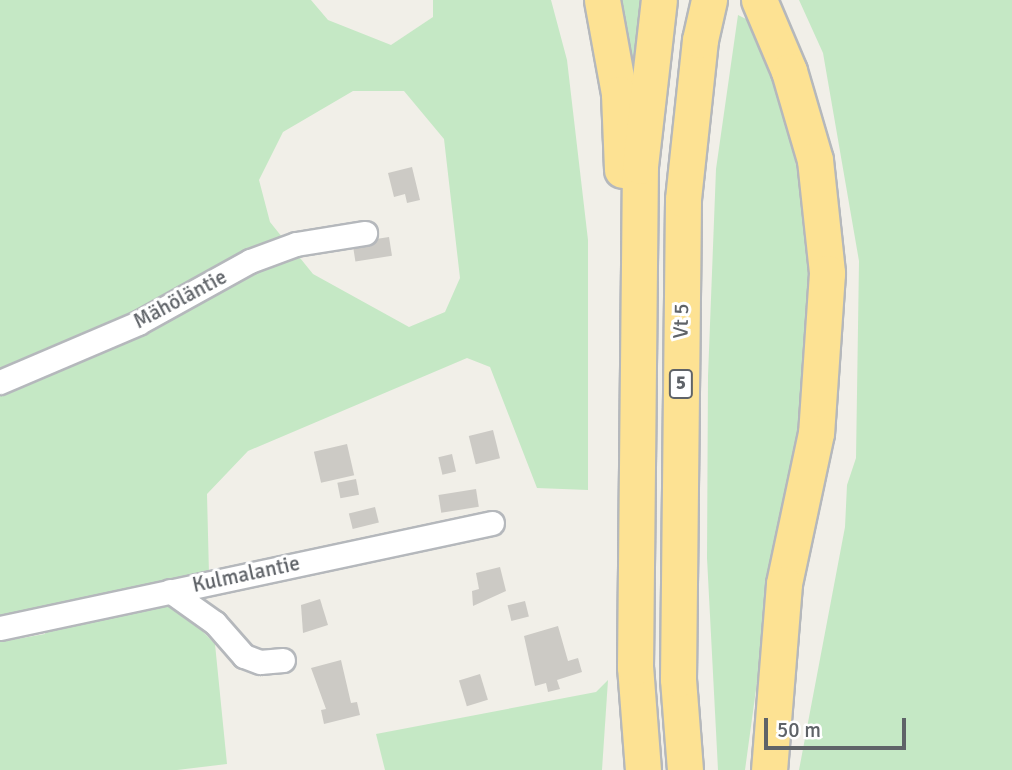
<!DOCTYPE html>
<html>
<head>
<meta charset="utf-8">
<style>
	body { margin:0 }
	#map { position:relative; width:1012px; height:770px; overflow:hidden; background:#f1efe8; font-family:Signika,sans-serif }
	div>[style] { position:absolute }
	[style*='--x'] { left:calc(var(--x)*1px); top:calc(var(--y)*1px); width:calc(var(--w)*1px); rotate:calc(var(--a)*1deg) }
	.green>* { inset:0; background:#c5e8c5 }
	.building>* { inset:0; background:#cccac5; transform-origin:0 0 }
	.roads { filter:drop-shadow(2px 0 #b5b8bc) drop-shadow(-2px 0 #b5b8bc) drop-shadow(0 2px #b5b8bc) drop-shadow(0 -2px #b5b8bc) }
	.minor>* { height:23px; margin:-11.5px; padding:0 11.5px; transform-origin:11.5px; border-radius:11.5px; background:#fff }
	.highway>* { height:35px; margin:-17.5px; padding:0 17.5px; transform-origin:17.5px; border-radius:17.5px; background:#fde293 }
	span { translate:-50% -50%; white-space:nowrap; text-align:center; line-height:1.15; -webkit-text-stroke:6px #fff; paint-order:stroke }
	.shield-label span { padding:2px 5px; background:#fff; border:2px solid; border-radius:5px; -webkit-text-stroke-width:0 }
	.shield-label { font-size:19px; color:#5f6368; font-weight:700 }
	.street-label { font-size:21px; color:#5f6368 }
	.scale { position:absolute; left:764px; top:718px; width:142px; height:32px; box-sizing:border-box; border:4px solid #5f6368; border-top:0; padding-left:9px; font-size:21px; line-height:24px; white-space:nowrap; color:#5f6368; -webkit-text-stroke:5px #fff; paint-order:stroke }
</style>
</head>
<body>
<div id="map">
	<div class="green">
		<div style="clip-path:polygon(0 0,311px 0,328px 20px,391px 45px,433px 17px,433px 0,551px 0,567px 60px,588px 240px,588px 490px,537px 488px,490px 367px,467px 358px,248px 451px,207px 494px,209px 574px,0 617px,0 394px,179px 314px,296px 253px,313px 274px,409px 327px,445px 312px,460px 278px,444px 139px,404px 91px,353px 91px,283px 132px,259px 180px,270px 222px,282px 237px,137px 317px,0 374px)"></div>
		<div style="clip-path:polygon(613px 0,642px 0,627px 97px)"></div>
		<div style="clip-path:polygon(799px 0,1012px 0,1012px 770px,799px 770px,845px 527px,847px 485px,856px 458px,859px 261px,823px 53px)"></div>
		<div style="clip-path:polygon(738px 15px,748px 20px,759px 39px,785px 107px,811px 245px,797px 445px,775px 551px,745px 770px,718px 770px,707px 558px,708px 376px,716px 169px)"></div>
		<div style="clip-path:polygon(171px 599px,215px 644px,227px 764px,177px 770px,0 770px,0 642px,45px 634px,45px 627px)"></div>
		<div style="clip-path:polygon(608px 680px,602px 770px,385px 770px,376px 734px,596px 692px)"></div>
	</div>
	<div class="building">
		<div style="clip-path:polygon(412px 167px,420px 200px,407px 203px,405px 194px,394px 197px,388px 173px)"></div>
		<div style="left:389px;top:237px;width:19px;height:37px;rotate:81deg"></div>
		<div style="left:493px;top:430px;width:29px;height:25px;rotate:76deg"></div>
		<div style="left:347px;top:444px;width:32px;height:34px;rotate:77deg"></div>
		<div style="left:452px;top:454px;width:18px;height:14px;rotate:77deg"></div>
		<div style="left:356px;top:479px;width:16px;height:19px;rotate:79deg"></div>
		<div style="left:476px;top:489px;width:18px;height:38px;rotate:81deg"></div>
		<div style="left:375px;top:507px;width:16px;height:27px;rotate:76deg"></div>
		<div style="clip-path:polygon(500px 567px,506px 591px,473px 606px,472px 591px,479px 589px,476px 573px)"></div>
		<div style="clip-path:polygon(320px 599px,328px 625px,303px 633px,301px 605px)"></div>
		<div style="left:525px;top:601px;width:16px;height:18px;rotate:76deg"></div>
		<div style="clip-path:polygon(558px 626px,568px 661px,578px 658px,582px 672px,557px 680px,560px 689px,548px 692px,546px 683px,535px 686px,524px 636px)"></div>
		<div style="clip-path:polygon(341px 660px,351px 703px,357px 702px,360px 715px,324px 724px,321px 710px,326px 709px,311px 668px)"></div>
		<div style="left:480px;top:674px;width:27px;height:22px;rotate:73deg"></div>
	</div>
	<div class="roads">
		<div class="minor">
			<div style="--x:0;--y:382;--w:150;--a:-23.1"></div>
			<div style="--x:138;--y:323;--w:128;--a:-29"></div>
			<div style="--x:250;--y:261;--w:49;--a:-20.3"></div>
			<div style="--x:296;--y:244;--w:70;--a:-9.1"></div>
			<div style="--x:170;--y:591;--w:55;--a:35.4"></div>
			<div style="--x:215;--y:623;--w:44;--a:48.7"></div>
			<div style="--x:244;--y:656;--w:17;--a:21"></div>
			<div style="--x:260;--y:662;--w:23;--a:-5"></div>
			<div style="--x:0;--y:628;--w:503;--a:-12.05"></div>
		</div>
		<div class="highway">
			<div style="--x:602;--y:0;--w:96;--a:79.7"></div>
			<div style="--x:619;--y:94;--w:76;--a:87.7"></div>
			<div style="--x:759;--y:0;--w:77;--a:67.1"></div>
			<div style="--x:789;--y:71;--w:93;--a:73.7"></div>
			<div style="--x:815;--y:160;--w:114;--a:83.9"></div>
			<div style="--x:827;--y:273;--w:160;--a:93.9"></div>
			<div style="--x:816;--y:433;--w:154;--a:102"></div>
			<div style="--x:784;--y:584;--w:187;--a:94.6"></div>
			<div style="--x:643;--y:770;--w:103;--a:-94.4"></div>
			<div style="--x:635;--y:667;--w:501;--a:-89.43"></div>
			<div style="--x:640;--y:166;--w:167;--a:-83.5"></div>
			<div style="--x:685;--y:770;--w:91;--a:-94.4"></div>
			<div style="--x:678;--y:679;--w:480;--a:-89.4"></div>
			<div style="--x:683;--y:199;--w:160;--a:-83.9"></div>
			<div style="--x:700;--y:40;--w:41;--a:-77.3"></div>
		</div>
	</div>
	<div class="shield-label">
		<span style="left:681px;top:384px">5</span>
	</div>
	<div class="street-label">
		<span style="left:180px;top:299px;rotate:-28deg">Mähöläntie</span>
		<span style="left:681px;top:321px;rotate:-89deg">Vt 5</span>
		<span style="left:246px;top:574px;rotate:-12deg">Kulmalantie</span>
	</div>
	<div class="scale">50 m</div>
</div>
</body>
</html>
